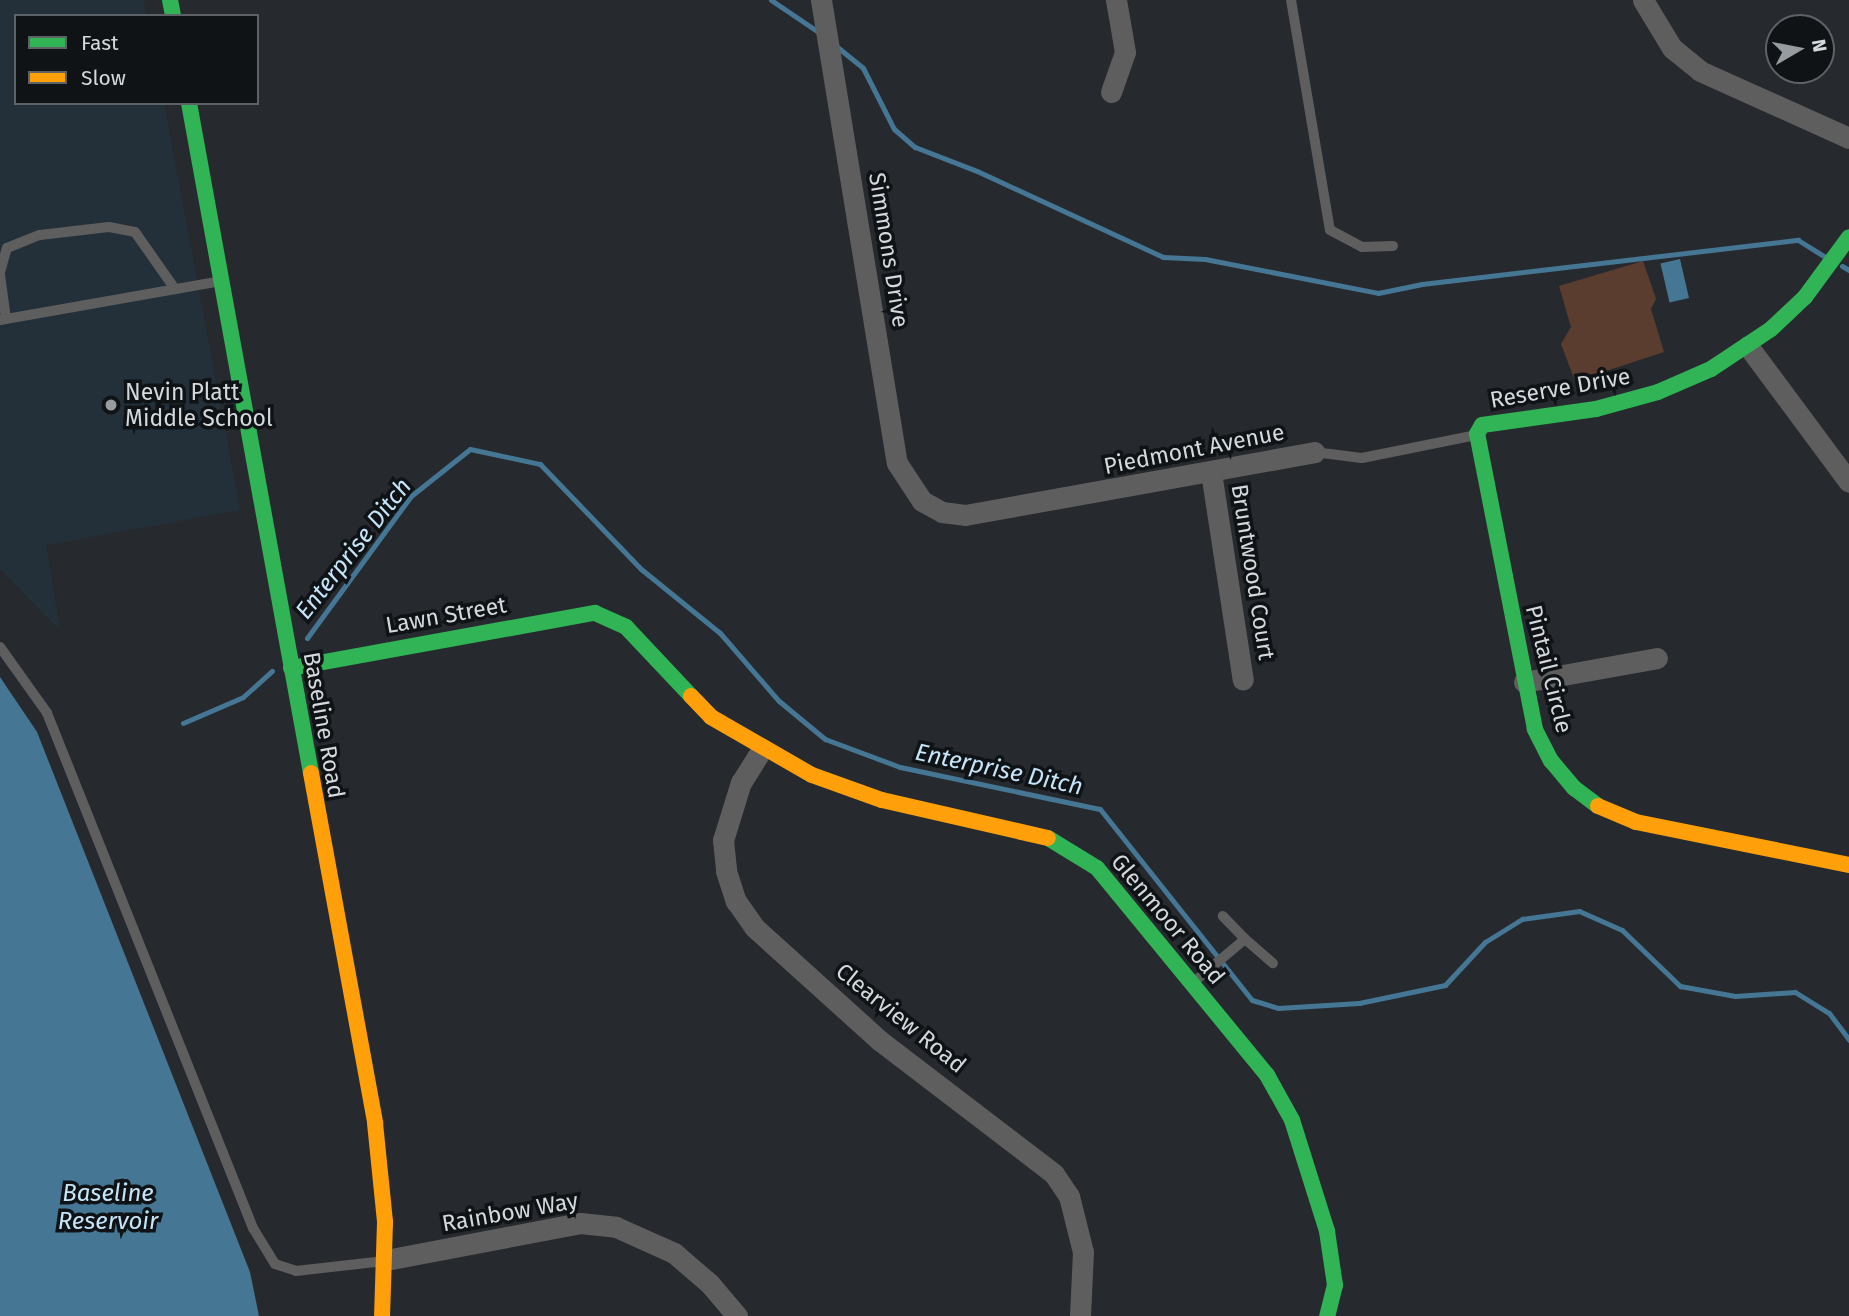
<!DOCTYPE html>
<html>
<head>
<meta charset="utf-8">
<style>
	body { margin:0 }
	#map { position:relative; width:1849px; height:1316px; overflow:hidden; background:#262a2e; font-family:"Fira Sans",sans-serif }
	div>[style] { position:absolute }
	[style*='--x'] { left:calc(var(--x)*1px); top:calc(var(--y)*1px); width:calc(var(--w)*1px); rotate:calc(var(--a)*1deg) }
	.built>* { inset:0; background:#233039 }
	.green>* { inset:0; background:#5b3d30 }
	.water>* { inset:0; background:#457694; transform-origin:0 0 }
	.stream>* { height:5px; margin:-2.5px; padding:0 2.5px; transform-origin:2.5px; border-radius:2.5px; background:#457694 }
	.lane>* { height:10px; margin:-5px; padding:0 5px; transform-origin:5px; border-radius:5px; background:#5e5e5e }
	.street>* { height:21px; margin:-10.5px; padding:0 10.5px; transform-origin:10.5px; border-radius:10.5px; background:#5e5e5e }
	.fast>* { height:16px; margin:-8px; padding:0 8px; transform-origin:8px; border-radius:8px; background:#30b455 }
	.slow>* { height:16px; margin:-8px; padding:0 8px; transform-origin:8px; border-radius:8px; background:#ff9f0a }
	.dots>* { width:19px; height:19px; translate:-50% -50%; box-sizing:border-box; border:4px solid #0f1316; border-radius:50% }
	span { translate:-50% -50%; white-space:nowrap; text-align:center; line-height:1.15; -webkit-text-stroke:7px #0f1316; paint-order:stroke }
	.street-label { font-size:23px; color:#d3d9dd }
	.poi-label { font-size:23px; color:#d3d9dd }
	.left { translate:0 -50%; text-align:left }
	.water-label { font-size:24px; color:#c6e5f9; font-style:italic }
	.legend { position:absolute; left:14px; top:14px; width:245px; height:91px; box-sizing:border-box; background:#0f1316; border:2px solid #5d6266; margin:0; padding:9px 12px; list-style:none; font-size:21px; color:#d3d9dd }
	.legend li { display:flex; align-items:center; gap:14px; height:35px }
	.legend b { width:35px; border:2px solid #5d6266 }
	.north { position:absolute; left:1765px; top:14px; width:70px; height:70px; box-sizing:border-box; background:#0f1316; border:2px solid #5d6266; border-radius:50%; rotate:80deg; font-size:19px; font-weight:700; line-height:28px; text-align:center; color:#d3d9dd }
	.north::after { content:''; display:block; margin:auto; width:24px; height:32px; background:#969ca0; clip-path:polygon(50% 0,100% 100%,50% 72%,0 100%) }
</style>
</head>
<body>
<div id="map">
	<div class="built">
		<div style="clip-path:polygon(0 0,144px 0,147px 16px,16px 16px,16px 103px,164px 103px,240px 510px,46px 545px,60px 630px,0 569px)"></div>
	</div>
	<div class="green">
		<div style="clip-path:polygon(1643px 261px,1656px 299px,1651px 309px,1664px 352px,1575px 381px,1561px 344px,1571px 327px,1559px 286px)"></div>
	</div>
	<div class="water">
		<div style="left:1680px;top:259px;width:40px;height:20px;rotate:77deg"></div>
		<div style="clip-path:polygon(0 677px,37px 732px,250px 1272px,259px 1316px,0 1316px)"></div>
	</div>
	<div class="stream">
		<div style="--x:771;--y:0;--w:59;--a:34"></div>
		<div style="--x:836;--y:46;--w:35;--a:39"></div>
		<div style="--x:863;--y:68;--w:68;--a:63.1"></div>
		<div style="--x:894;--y:129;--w:28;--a:41"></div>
		<div style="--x:915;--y:147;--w:66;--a:21.2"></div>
		<div style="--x:977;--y:171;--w:205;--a:24.8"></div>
		<div style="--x:1163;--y:257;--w:42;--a:2.7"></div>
		<div style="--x:1205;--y:259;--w:176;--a:11.1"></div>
		<div style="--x:1378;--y:293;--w:45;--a:-11.6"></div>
		<div style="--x:1422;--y:284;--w:379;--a:-6.7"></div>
		<div style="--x:1798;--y:240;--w:31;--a:32"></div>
		<div style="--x:1842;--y:266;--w:8;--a:30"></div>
		<div style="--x:307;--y:638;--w:176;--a:-53.8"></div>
		<div style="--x:411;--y:496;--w:75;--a:-38.5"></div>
		<div style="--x:470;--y:449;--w:72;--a:12.1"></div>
		<div style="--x:540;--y:464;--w:146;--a:46.1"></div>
		<div style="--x:641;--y:569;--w:102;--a:39"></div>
		<div style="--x:720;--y:633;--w:90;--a:49.1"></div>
		<div style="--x:779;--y:701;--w:60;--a:39.6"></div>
		<div style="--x:825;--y:739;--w:80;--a:20.5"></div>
		<div style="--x:900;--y:767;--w:204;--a:11.9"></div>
		<div style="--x:1100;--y:809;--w:244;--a:51.5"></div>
		<div style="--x:1252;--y:1000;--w:27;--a:17"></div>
		<div style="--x:1278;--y:1008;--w:81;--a:-3.5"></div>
		<div style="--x:1359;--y:1003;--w:88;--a:-11.8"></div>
		<div style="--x:1445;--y:985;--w:59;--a:-47.1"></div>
		<div style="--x:1485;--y:942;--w:44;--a:-31.9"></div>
		<div style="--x:1522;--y:919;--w:58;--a:-8"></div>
		<div style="--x:1579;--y:911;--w:47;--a:23.8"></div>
		<div style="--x:1622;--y:930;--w:81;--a:44"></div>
		<div style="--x:1680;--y:986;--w:56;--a:10.3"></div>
		<div style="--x:1735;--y:996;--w:60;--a:-3.8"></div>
		<div style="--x:1795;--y:992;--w:40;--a:32"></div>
		<div style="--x:1829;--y:1013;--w:34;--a:53"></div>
		<div style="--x:183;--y:723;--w:65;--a:-23.4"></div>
		<div style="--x:243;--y:697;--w:39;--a:-42"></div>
	</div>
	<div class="lane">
		<div style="--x:1291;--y:0;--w:233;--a:80.4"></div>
		<div style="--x:1330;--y:230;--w:36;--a:28"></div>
		<div style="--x:1362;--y:247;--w:31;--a:-2"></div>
		<div style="--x:0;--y:272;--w:25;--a:-74"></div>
		<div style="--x:7;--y:248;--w:35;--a:-22"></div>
		<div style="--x:40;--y:235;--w:69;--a:-6.6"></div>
		<div style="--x:109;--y:227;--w:26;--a:11"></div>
		<div style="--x:135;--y:232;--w:70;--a:54.9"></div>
		<div style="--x:0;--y:275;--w:44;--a:82.2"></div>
		<div style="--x:0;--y:320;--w:224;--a:-10"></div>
		<div style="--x:1314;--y:452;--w:48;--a:7.1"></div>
		<div style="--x:1362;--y:458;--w:116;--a:-11.4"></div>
		<div style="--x:0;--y:647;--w:81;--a:54.5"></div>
		<div style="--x:47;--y:713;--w:555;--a:68.2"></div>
		<div style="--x:253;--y:1228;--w:42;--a:58.6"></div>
		<div style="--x:275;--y:1264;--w:22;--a:18"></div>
		<div style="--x:296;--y:1271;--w:89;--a:-6.5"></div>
		<div style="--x:1245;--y:939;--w:37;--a:41"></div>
		<div style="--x:1195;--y:981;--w:65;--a:-40"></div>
		<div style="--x:1245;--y:939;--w:32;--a:-134"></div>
	</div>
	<div class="street">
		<div style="--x:821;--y:0;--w:469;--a:80.7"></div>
		<div style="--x:897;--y:463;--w:45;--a:56.7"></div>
		<div style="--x:922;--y:501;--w:23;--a:29"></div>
		<div style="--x:942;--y:512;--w:23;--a:7"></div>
		<div style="--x:965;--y:515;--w:355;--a:-10.2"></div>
		<div style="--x:1643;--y:0;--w:56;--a:58.9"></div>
		<div style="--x:1672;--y:48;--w:36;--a:39"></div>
		<div style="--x:1700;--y:71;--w:163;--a:24.2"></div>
		<div style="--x:1111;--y:92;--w:42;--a:-70.7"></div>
		<div style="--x:1125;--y:52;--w:53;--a:-99.8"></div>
		<div style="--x:1748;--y:346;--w:169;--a:53.4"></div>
		<div style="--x:1211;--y:472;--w:210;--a:81.3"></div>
		<div style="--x:1524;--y:682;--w:135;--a:-10.2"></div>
		<div style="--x:762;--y:749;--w:39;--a:122"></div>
		<div style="--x:741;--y:782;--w:61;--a:107.2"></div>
		<div style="--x:723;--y:840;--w:31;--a:84"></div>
		<div style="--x:726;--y:871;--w:32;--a:72"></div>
		<div style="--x:736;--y:901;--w:32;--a:55"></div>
		<div style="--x:754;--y:927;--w:169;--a:42.1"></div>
		<div style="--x:879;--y:1040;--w:220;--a:37.4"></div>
		<div style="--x:1054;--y:1174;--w:27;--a:56"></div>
		<div style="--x:1069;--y:1196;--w:58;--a:76"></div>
		<div style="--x:1083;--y:1252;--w:64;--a:92.7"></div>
		<div style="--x:386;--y:1260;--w:197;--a:-10.8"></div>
		<div style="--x:580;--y:1223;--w:36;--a:6"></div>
		<div style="--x:616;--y:1227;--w:64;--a:24.1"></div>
		<div style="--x:674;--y:1253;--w:48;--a:40.7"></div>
		<div style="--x:710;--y:1284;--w:42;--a:49.8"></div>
	</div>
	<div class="fast">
		<div style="--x:170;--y:0;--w:16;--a:79"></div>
		<div style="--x:189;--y:103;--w:681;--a:79.68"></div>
		<div style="--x:291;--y:668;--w:309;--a:-10.3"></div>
		<div style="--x:595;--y:613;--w:34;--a:24"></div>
		<div style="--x:626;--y:627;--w:95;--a:46.7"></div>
		<div style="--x:1598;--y:806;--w:30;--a:-143"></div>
		<div style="--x:1574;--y:788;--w:35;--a:-130"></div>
		<div style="--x:1551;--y:761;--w:36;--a:-117"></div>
		<div style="--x:1535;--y:729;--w:301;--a:-101.1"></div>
		<div style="--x:1477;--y:434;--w:10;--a:-61"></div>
		<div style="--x:1482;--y:425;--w:115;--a:-8"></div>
		<div style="--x:1596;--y:409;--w:64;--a:-15.3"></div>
		<div style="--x:1658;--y:392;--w:58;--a:-23.5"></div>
		<div style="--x:1711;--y:369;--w:72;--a:-33.7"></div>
		<div style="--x:1771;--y:329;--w:47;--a:-43.3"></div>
		<div style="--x:1805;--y:297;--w:74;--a:-53.7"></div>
		<div style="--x:1048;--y:838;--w:57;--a:31.5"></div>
		<div style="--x:1097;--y:868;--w:268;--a:50.6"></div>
		<div style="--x:1267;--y:1075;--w:51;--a:60.9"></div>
		<div style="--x:1292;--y:1120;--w:116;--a:72.5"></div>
		<div style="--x:1327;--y:1231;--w:55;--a:81.6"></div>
		<div style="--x:1335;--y:1285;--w:32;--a:104"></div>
	</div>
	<div class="slow">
		<div style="--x:691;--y:696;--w:29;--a:46"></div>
		<div style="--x:711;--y:717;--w:116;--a:29.9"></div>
		<div style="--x:812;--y:775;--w:74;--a:19.7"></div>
		<div style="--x:882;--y:800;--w:170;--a:12.9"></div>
		<div style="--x:311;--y:773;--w:356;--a:79.6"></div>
		<div style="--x:375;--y:1123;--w:100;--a:84.2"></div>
		<div style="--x:385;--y:1222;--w:94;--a:91.8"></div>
		<div style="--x:1598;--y:806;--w:41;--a:22.8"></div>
		<div style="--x:1636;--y:822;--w:217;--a:11.4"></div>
	</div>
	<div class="dots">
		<div style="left:111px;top:405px;background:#969ca0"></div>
	</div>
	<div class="street-label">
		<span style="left:889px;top:250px;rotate:81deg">Simmons Drive</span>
		<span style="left:1560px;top:388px;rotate:-10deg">Reserve Drive</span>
		<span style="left:1194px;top:449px;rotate:-11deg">Piedmont Avenue</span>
		<span style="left:1253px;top:572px;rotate:81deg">Bruntwood Court</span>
		<span style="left:446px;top:615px;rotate:-10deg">Lawn Street</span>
		<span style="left:1549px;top:669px;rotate:76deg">Pintail Circle</span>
		<span style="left:324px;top:725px;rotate:80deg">Baseline Road</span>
		<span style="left:1168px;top:919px;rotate:50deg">Glenmoor Road</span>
		<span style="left:901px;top:1018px;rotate:39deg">Clearview Road</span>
		<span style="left:510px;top:1212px;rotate:-10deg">Rainbow Way</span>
	</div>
	<div class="poi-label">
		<span class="left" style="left:125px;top:405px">Nevin Platt<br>Middle School</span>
	</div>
	<div class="water-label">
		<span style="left:354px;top:549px;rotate:-52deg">Enterprise Ditch</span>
		<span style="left:999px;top:770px;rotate:12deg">Enterprise Ditch</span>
		<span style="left:108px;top:1208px">Baseline<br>Reservoir</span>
	</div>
	<ul class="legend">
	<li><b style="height:9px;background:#30b455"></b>Fast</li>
	<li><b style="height:9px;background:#ff9f0a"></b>Slow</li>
	</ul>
	<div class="north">N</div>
</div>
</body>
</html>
